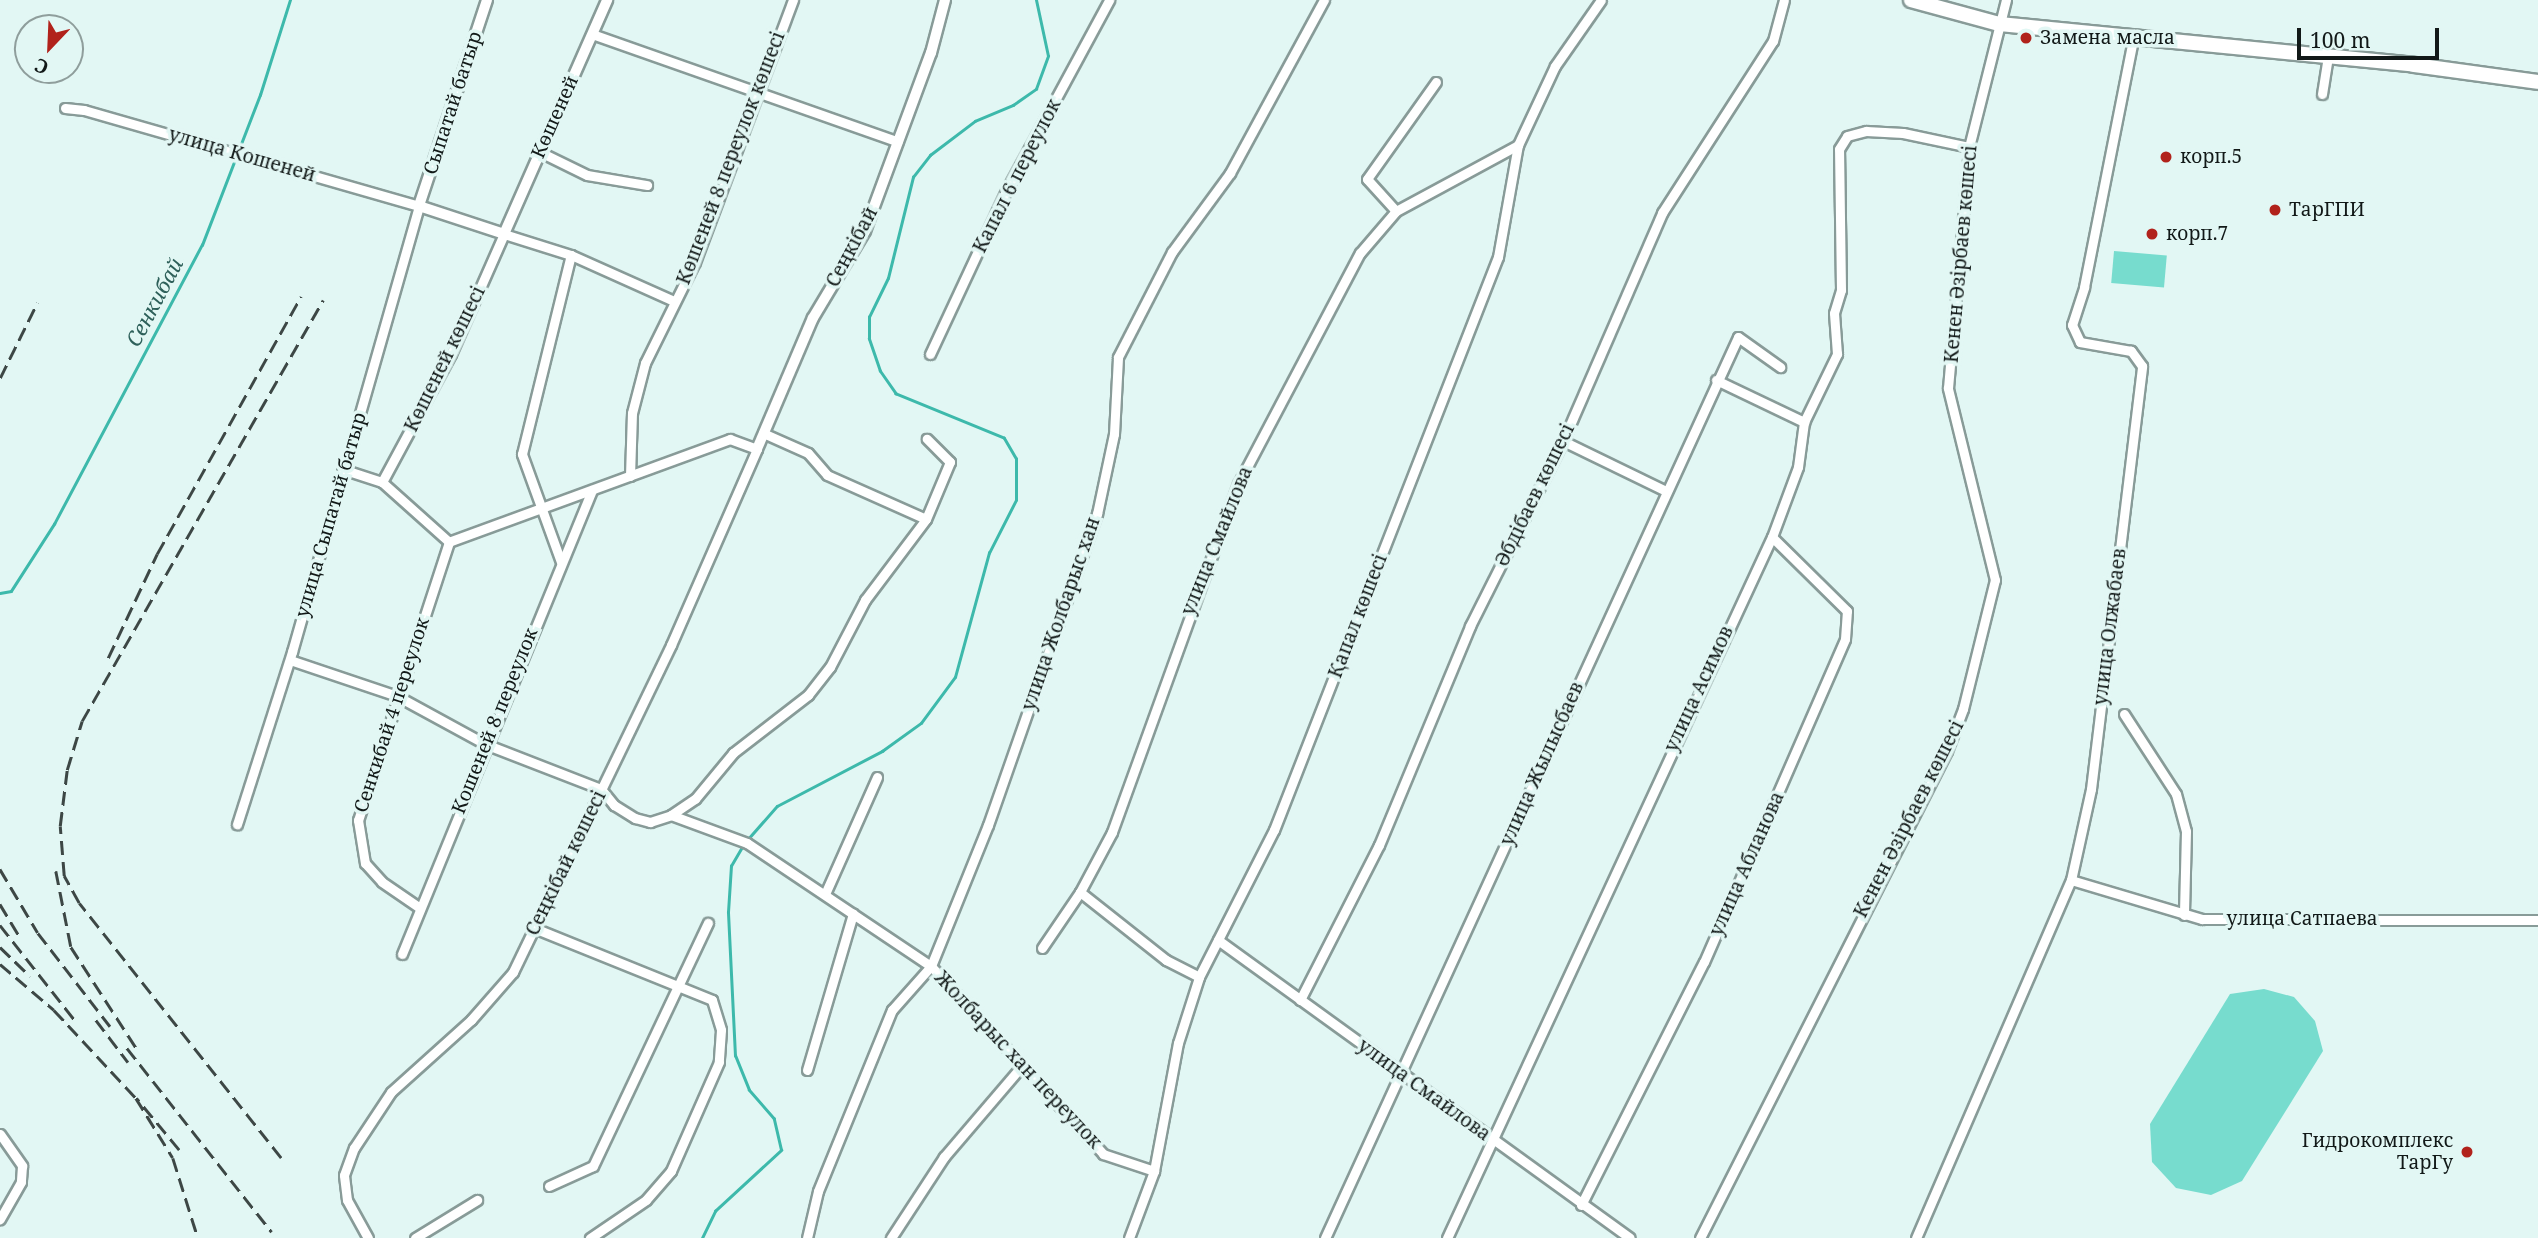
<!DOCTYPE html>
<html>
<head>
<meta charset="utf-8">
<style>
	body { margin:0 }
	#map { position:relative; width:2538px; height:1238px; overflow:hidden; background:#e2f7f4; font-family:"Noto Serif",serif }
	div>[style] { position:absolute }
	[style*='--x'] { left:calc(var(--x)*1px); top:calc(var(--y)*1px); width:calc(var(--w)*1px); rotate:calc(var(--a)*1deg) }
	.green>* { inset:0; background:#77dcce; transform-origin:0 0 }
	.stream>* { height:2.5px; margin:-1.25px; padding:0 1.25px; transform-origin:1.25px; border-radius:1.25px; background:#3db9ab }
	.roads { filter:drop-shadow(2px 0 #889b98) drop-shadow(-2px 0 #889b98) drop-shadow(0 2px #889b98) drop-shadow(0 -2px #889b98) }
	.minor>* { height:9px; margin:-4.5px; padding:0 4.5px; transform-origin:4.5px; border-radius:4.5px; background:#fff }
	.tertiary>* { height:10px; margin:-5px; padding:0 5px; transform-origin:5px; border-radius:5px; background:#fff }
	.primary>* { height:14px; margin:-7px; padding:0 7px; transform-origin:7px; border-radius:7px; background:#fff }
	.rail>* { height:2.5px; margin-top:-1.25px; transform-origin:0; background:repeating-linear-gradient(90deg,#3d4745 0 14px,transparent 0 21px) }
	.dots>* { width:19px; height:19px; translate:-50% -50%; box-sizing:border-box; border:4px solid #e2f7f4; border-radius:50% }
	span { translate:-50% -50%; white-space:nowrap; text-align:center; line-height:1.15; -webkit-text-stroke:7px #e2f7f4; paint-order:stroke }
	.poi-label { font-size:19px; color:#121918 }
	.left { translate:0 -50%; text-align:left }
	.right { translate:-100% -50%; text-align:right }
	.street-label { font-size:19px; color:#121918 }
	.water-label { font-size:21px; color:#2e605a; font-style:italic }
	.north { position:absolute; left:14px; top:14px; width:70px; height:70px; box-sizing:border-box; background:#e2f7f4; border:2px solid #8f9e9c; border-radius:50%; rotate:203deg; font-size:19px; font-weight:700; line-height:28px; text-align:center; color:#121918 }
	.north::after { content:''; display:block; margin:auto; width:24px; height:32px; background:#b1221b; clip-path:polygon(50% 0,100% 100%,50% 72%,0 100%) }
	.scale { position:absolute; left:2297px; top:28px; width:142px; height:32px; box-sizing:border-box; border:4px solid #121918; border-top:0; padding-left:9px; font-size:21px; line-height:24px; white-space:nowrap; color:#121918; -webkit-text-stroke:5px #e2f7f4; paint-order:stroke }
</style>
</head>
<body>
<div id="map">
	<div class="green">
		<div style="left:2114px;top:251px;width:53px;height:32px;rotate:5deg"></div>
		<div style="clip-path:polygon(2264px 989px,2294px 997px,2315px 1021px,2323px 1051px,2242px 1181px,2211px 1195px,2176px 1188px,2152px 1162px,2150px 1124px,2230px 994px)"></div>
	</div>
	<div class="stream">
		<div style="--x:0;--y:593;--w:11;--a:-10"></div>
		<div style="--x:11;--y:591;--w:80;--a:-57.3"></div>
		<div style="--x:54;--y:524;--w:316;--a:-62.1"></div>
		<div style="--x:202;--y:245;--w:161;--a:-68.9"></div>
		<div style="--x:260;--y:95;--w:100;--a:-72.5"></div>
		<div style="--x:747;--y:840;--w:45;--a:-48.6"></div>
		<div style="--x:777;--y:806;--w:119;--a:-27.6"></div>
		<div style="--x:882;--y:751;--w:48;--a:-35.7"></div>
		<div style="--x:921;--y:723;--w:57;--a:-53.5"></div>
		<div style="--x:955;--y:677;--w:129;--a:-74.7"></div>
		<div style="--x:989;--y:553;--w:59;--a:-63"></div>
		<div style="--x:1016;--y:500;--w:41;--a:-90"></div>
		<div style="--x:1016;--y:459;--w:24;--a:-120"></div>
		<div style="--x:1004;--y:438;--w:117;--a:-157.8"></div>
		<div style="--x:896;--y:394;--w:28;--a:-125"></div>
		<div style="--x:880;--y:371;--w:34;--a:-109"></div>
		<div style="--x:869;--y:339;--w:22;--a:-90"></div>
		<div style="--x:869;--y:317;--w:43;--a:-64"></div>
		<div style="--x:888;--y:278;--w:104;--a:-76.1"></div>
		<div style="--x:913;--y:177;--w:28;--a:-52"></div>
		<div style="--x:930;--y:155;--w:56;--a:-37.1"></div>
		<div style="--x:975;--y:121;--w:41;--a:-22.8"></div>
		<div style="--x:1013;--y:105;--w:28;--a:-35"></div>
		<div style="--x:1036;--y:89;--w:35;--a:-70"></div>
		<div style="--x:1048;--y:56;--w:57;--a:-102.1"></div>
		<div style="--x:702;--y:1238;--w:30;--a:-64"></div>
		<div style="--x:715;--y:1211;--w:90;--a:-42.7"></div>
		<div style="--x:781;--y:1150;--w:32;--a:-103"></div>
		<div style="--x:774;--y:1119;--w:38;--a:-131"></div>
		<div style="--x:749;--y:1090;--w:37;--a:-112"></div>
		<div style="--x:735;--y:1056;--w:144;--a:-92.8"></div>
		<div style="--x:728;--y:912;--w:46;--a:-86.3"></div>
		<div style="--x:731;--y:866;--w:24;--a:-60"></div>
	</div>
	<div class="roads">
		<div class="minor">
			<div style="--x:592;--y:34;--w:324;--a:19.4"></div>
			<div style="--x:2322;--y:94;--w:36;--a:-81"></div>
			<div style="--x:65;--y:108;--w:19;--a:6"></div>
			<div style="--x:84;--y:110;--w:348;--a:16"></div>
			<div style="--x:419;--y:206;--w:464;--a:105.9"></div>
			<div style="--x:292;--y:652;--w:181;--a:107.7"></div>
			<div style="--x:540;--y:152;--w:52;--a:26.1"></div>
			<div style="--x:587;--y:175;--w:61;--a:9.5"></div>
			<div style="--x:1396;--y:211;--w:43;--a:-132.2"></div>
			<div style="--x:1367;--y:179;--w:119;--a:-54.6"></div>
			<div style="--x:930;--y:354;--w:182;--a:-65"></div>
			<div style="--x:1007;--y:189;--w:215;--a:-61.6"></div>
			<div style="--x:1716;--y:380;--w:98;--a:25.5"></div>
			<div style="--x:763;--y:433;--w:49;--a:24"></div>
			<div style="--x:808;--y:453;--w:29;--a:49"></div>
			<div style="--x:827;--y:475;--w:108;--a:24"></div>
			<div style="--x:1563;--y:441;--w:114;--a:25.9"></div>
			<div style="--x:342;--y:469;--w:42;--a:18"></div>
			<div style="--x:382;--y:482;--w:90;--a:41.8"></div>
			<div style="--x:449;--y:542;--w:293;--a:108.1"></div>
			<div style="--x:358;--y:820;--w:44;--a:80.8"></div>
			<div style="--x:365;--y:863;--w:25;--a:48"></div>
			<div style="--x:382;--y:882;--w:46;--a:34.4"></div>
			<div style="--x:630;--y:476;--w:63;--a:-88.2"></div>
			<div style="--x:632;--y:413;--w:52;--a:-75.4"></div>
			<div style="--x:645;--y:363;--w:113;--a:-63.7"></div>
			<div style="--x:695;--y:262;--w:280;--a:-69.5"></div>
			<div style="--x:382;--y:482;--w:145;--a:-61.7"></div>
			<div style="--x:451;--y:354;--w:131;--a:-66.2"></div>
			<div style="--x:504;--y:234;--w:70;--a:17.4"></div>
			<div style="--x:571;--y:255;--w:113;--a:24.1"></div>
			<div style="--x:561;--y:562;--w:115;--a:-109.9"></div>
			<div style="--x:522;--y:454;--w:205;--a:-76.2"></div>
			<div style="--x:290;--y:660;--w:113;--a:18.6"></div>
			<div style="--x:397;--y:696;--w:100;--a:28.6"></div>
			<div style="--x:485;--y:744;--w:124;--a:21.2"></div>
			<div style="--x:601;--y:789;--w:21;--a:51"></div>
			<div style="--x:614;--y:805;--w:25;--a:32"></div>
			<div style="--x:635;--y:818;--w:16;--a:15"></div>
			<div style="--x:650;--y:822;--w:22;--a:-18"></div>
			<div style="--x:671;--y:815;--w:81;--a:20.2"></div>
			<div style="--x:747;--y:843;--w:221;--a:33.8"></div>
			<div style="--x:931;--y:966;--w:255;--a:47.5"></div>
			<div style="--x:1103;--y:1154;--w:54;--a:18.4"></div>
			<div style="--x:2124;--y:714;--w:95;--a:57"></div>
			<div style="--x:2176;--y:794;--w:38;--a:75"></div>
			<div style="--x:2186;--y:831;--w:84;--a:91.4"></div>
			<div style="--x:671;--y:815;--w:29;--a:-34"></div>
			<div style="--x:695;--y:799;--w:60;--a:-50.4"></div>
			<div style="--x:733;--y:753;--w:95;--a:-37.7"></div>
			<div style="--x:808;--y:695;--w:36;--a:-52"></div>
			<div style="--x:830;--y:667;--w:76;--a:-62.4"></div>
			<div style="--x:865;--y:600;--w:101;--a:-53"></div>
			<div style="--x:926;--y:519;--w:62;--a:-67.2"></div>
			<div style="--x:950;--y:462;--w:33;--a:-135"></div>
			<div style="--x:2071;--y:880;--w:137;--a:16.6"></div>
			<div style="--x:2202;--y:919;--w:336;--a:0.2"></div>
			<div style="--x:1080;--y:892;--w:110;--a:38.3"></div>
			<div style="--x:1166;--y:960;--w:37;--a:27"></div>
			<div style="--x:825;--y:894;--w:128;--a:-66"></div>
			<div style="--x:534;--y:928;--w:192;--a:22"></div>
			<div style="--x:712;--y:1000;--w:31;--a:73"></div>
			<div style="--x:721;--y:1030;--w:32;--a:94"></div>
			<div style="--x:719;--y:1062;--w:119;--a:113.8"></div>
			<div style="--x:671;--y:1171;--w:38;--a:131"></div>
			<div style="--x:646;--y:1200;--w:68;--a:145.8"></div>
			<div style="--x:1218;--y:940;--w:508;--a:35.88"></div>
			<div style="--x:1042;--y:948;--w:68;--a:-55.8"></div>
			<div style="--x:1080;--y:892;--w:68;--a:-61.9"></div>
			<div style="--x:1112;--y:832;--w:370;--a:-70.1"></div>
			<div style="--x:1238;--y:484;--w:261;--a:-62.2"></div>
			<div style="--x:1360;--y:253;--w:55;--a:-49.4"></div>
			<div style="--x:1396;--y:211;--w:139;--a:-28.4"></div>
			<div style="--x:402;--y:954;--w:501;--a:-67.73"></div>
			<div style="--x:1300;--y:1000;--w:174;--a:-63"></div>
			<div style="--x:1379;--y:845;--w:237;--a:-67.4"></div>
			<div style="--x:1470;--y:626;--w:207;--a:-63.3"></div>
			<div style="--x:1563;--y:441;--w:249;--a:-66.5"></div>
			<div style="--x:1662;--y:213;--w:205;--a:-57.2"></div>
			<div style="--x:1773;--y:41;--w:42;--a:-75"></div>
			<div style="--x:807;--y:1070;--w:163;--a:-73.6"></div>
			<div style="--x:0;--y:1134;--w:39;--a:55"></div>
			<div style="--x:22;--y:1166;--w:16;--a:94"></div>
			<div style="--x:21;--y:1182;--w:43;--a:119.6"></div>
			<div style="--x:549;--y:1186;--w:48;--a:-24.4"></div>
			<div style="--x:593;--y:1166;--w:269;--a:-64.7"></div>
			<div style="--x:1581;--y:1205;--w:272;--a:-63.2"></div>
			<div style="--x:1704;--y:962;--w:352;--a:-66.4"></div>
			<div style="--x:1845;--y:639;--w:28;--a:-86"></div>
			<div style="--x:1847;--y:611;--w:105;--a:-135.4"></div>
			<div style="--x:368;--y:1238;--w:43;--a:-118.9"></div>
			<div style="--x:347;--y:1200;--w:25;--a:-97"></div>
			<div style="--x:344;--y:1175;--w:29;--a:-70"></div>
			<div style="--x:354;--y:1148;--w:67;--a:-56.5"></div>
			<div style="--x:391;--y:1092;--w:108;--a:-42"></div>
			<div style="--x:471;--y:1020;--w:64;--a:-48.8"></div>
			<div style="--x:513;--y:972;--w:363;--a:-64.2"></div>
			<div style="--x:671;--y:645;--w:214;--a:-66.3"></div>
			<div style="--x:757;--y:449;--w:29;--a:-160"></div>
			<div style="--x:730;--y:439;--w:299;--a:159.9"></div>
			<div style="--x:415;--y:1238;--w:73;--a:-31.5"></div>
			<div style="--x:807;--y:1238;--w:48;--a:-76.8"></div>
			<div style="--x:818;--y:1191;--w:196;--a:-67.8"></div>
			<div style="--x:892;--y:1010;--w:59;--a:-48.4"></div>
			<div style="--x:931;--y:966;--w:152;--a:-68"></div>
			<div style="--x:988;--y:825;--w:330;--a:-70.7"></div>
			<div style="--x:1097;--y:514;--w:82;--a:-78"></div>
			<div style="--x:1114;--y:434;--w:77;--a:-87"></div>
			<div style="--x:1118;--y:357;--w:118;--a:-62.8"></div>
			<div style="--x:1172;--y:252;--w:98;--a:-53.7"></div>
			<div style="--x:1230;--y:173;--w:197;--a:-61.5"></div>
			<div style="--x:891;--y:1238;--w:97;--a:-56.8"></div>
			<div style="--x:944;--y:1157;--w:117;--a:-49.5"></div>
			<div style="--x:1129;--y:1238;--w:72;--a:-69.5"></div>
			<div style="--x:1154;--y:1171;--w:130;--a:-79.4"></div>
			<div style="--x:1178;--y:1043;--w:69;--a:-72.3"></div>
			<div style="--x:1199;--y:977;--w:165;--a:-63"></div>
			<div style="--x:1274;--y:830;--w:615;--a:-68.65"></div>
			<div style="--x:1498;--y:257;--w:114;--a:-79.9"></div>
			<div style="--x:1518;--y:145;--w:87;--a:-64.9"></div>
			<div style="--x:1555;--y:66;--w:80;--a:-55.1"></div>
			<div style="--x:1325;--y:1238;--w:991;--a:-65.37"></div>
			<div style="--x:1738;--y:337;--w:52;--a:35.5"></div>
			<div style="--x:1447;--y:1238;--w:773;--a:-65.13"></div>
			<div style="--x:1772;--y:537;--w:75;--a:-69.6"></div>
			<div style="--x:1798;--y:467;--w:45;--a:-82.4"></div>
			<div style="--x:1804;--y:422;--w:76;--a:-64.1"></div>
			<div style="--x:1837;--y:354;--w:41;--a:-94.2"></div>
			<div style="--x:1834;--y:313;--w:24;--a:-73"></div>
			<div style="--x:1841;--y:290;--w:141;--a:-90.8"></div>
			<div style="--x:1839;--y:149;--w:15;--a:-58"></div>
			<div style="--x:1847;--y:136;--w:20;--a:-15"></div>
			<div style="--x:1866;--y:131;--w:37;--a:3"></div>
			<div style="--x:1903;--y:133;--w:67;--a:12"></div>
			<div style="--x:1700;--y:1238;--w:546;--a:-63.11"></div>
			<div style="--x:1947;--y:751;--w:45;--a:-69.1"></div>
			<div style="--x:1963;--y:709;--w:133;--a:-76.1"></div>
			<div style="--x:1995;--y:580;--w:198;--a:-103.8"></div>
			<div style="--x:1948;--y:388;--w:242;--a:-85"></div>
			<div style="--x:1969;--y:147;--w:152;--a:-75.9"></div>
			<div style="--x:1916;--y:1238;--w:390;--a:-66.6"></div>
			<div style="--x:2071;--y:880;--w:93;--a:-77.6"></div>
			<div style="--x:2091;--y:789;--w:426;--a:-83.1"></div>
			<div style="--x:2142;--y:366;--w:19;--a:-126"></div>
			<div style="--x:2131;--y:351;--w:52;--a:-170"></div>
			<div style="--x:2080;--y:342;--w:19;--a:-115"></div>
			<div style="--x:2072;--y:325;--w:40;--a:-72"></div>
			<div style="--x:2084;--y:287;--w:252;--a:-78.8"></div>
		</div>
		<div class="tertiary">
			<div style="--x:487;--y:0;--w:217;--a:108.3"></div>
			<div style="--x:419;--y:206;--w:89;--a:18.2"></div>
			<div style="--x:504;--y:234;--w:256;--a:-66.2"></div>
			<div style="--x:757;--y:449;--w:142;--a:-66.9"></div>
			<div style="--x:813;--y:318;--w:101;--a:-59.1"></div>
			<div style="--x:865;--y:231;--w:190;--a:-69.7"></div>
			<div style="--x:931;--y:53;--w:55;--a:-75.2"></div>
		</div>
		<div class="primary">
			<div style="--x:1911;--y:0;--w:91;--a:15.3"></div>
			<div style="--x:1999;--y:24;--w:417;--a:5.6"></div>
			<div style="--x:2414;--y:65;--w:125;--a:7.8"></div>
		</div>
	</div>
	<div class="rail">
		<div style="--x:0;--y:378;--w:84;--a:-63.7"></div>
		<div style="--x:108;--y:658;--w:115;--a:-64.8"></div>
		<div style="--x:157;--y:554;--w:295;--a:-60.8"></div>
		<div style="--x:0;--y:869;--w:74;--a:59.3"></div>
		<div style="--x:38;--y:933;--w:118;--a:52.3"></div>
		<div style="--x:56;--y:871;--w:77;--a:78.8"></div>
		<div style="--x:71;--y:947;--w:125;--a:57.1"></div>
		<div style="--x:0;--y:904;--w:37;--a:59"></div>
		<div style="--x:0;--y:925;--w:120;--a:51.8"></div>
		<div style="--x:0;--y:947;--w:42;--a:44"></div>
		<div style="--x:0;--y:964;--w:71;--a:40.4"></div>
		<div style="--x:54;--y:1010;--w:120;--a:47"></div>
		<div style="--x:96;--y:1020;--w:53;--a:52.7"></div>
		<div style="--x:127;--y:1048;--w:234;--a:51.8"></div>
		<div style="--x:179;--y:1150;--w:67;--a:-129.6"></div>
		<div style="--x:136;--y:1098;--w:70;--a:58.3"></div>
		<div style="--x:173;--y:1158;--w:84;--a:72.6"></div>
		<div style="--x:281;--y:1158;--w:325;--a:-128.4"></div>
		<div style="--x:79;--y:903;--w:31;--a:-119"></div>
		<div style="--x:64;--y:876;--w:50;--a:-94.6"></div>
		<div style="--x:60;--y:826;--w:56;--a:-82.9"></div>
		<div style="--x:67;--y:770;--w:51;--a:-73"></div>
		<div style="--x:82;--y:721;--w:485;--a:-60.2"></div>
	</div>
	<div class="dots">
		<div style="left:2026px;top:38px;background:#b1221b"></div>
		<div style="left:2166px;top:157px;background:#b1221b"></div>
		<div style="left:2275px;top:210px;background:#b1221b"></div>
		<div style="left:2152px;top:234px;background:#b1221b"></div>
		<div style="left:2467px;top:1152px;background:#b1221b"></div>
	</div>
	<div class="poi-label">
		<span class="left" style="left:2040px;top:38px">Замена масла</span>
		<span class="left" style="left:2180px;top:157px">корп.5</span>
		<span class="left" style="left:2289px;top:210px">ТарГПИ</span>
		<span class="left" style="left:2166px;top:234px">корп.7</span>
		<span class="right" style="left:2453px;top:1152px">Гидрокомплекс<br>ТарГу</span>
	</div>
	<div class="street-label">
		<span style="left:453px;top:103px;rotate:-72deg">Сыпатай батыр</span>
		<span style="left:555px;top:117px;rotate:-66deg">Көшеней</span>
		<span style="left:242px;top:155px;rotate:16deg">улица Кошеней</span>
		<span style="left:731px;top:158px;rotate:-69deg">Көшеней 8 переулок көшесі</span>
		<span style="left:1017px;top:176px;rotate:-63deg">Капал 6 переулок</span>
		<span style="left:852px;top:247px;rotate:-62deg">Сеңкібай</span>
		<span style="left:1961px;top:254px;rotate:-85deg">Кенен Әзірбаев көшесі</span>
		<span style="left:445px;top:359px;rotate:-64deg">Көшеней көшесі</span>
		<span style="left:1535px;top:495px;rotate:-64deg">Әбдібаев көшесі</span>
		<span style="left:331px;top:515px;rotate:-74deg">улица Сыпатай батыр</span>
		<span style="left:1217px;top:541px;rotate:-68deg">улица Смайлова</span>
		<span style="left:1061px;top:614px;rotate:-71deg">улица Жолбарыс хан</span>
		<span style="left:1358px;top:616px;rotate:-69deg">Қапал көшесі</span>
		<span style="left:2110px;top:627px;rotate:-83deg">улица Олжабаев</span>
		<span style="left:1699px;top:689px;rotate:-65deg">улица Асимов</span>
		<span style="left:392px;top:715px;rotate:-72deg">Сенкибай 4 переулок</span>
		<span style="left:495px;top:721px;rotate:-68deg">Кошеней 8 переулок</span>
		<span style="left:1542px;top:764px;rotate:-66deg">улица Жылысбаев</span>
		<span style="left:1909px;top:819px;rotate:-63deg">Кенен Әзірбаев көшесі</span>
		<span style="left:566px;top:863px;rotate:-64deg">Сеңкібай көшесі</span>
		<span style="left:1747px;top:864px;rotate:-66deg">улица Абланова</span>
		<span style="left:2302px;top:919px">улица Сатпаева</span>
		<span style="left:1018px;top:1060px;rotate:47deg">Жолбарыс хан переулок</span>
		<span style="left:1424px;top:1090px;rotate:36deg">улица Смайлова</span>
	</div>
	<div class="water-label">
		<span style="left:154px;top:302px;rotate:-62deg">Сенкибай</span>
	</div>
	<div class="north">С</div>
	<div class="scale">100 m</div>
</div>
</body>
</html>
